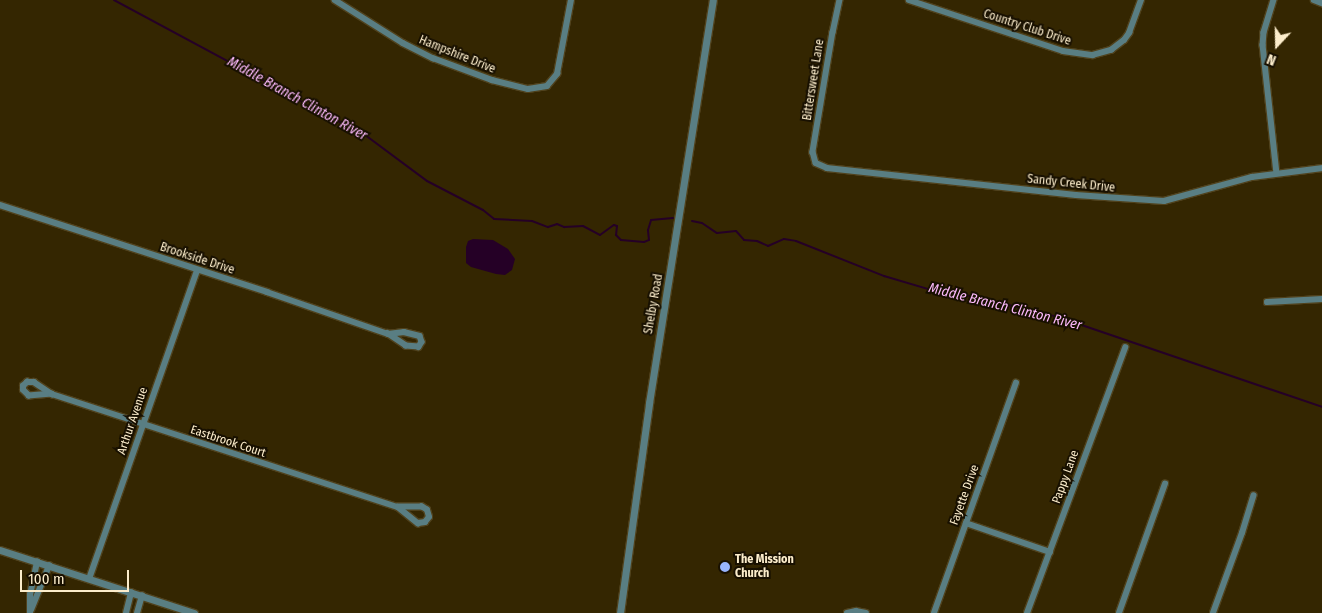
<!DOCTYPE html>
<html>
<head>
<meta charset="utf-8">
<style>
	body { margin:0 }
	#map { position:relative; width:1322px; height:613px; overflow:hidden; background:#342601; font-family:"Fira Sans Condensed",sans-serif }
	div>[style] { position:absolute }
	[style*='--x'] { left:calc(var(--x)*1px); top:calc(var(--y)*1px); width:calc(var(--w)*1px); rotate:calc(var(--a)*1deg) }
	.water>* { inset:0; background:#250026 }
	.stream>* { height:2px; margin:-1px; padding:0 1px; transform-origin:1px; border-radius:1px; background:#250026 }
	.roads { filter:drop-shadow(1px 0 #50421d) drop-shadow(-1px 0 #50421d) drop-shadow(0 1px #50421d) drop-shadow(0 -1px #50421d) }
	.minor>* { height:5.5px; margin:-2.75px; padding:0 2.75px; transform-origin:2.75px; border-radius:2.75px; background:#597e83 }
	.tertiary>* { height:7px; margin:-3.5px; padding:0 3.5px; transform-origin:3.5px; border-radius:3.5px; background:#597e83 }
	.dots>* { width:14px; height:14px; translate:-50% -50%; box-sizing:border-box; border:2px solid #181000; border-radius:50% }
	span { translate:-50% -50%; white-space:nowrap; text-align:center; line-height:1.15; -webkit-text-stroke:4px #181000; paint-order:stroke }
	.street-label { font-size:12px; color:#fcedcb }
	.poi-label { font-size:12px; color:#fcedcb; font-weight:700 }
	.left { translate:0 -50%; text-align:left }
	.water-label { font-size:14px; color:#fdbafc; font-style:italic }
	.north { position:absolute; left:1252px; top:20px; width:50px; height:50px; -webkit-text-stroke:4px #181000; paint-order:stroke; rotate:201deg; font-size:14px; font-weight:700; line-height:20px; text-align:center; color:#fcedcb }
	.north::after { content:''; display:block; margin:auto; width:18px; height:22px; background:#fcedcb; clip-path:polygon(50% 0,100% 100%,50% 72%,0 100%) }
	.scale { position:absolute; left:20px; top:570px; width:109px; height:22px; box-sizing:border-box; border:2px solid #fcedcb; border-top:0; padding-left:6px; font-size:15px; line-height:18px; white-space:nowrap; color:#fcedcb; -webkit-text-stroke:4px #181000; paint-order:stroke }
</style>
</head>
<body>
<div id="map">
	<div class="water">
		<div style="clip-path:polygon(473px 239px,493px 240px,508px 249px,515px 259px,512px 270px,505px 275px,496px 274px,471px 267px,466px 263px,466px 247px,468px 241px)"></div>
	</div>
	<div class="stream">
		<div style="--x:114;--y:0;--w:207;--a:28.3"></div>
		<div style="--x:296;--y:98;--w:34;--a:34"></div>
		<div style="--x:324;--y:117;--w:30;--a:17"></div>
		<div style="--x:353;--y:126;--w:92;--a:36.6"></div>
		<div style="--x:427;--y:181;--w:63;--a:27.4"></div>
		<div style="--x:483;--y:210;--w:14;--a:39"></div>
		<div style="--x:494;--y:219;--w:38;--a:3"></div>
		<div style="--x:532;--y:221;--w:17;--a:21"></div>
		<div style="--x:548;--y:227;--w:9;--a:-18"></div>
		<div style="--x:557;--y:224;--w:8;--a:23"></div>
		<div style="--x:564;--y:227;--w:19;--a:-3"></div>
		<div style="--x:583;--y:226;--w:19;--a:28"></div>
		<div style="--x:600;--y:235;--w:17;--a:-36"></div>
		<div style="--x:614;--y:225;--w:3;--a:18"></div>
		<div style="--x:617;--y:226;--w:9;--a:96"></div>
		<div style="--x:616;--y:235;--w:7;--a:45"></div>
		<div style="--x:621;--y:240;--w:23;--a:5"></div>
		<div style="--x:644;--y:242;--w:5;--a:-22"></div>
		<div style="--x:649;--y:240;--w:10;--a:-96"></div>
		<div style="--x:648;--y:230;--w:10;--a:-73"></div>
		<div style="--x:651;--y:220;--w:22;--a:-5"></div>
		<div style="--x:692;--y:221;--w:10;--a:11"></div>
		<div style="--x:702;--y:223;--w:18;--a:34"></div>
		<div style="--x:717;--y:233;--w:19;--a:-6"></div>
		<div style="--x:736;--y:231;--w:12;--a:48"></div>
		<div style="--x:744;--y:240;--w:13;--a:4"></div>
		<div style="--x:757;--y:241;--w:12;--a:24"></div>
		<div style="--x:768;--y:246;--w:17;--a:-24"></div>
		<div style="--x:784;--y:239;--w:12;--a:9"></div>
		<div style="--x:796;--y:241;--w:95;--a:21.7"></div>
		<div style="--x:884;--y:276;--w:56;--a:16.5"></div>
		<div style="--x:938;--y:292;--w:38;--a:7"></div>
		<div style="--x:976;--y:297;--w:84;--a:13.7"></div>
		<div style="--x:1058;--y:317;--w:279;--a:18.8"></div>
	</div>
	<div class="roads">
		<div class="minor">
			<div style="--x:335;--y:0;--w:80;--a:32.3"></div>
			<div style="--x:403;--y:43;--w:34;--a:27"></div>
			<div style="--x:433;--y:58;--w:63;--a:20.4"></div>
			<div style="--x:492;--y:80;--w:37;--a:14"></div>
			<div style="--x:528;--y:89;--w:19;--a:-9"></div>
			<div style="--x:547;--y:86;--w:16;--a:-50"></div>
			<div style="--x:557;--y:74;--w:75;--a:-79.3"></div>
			<div style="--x:840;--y:0;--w:33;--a:102"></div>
			<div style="--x:833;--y:32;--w:122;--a:99.5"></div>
			<div style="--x:813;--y:152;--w:11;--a:75"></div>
			<div style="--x:816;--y:163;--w:12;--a:24"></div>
			<div style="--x:827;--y:168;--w:250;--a:6.2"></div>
			<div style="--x:1076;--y:195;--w:88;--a:3.9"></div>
			<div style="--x:1164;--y:201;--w:91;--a:-15.3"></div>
			<div style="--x:1252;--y:177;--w:71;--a:-7.3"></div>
			<div style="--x:909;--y:0;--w:162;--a:18.3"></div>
			<div style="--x:1063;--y:51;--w:30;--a:8"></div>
			<div style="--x:1093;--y:55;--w:19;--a:-16"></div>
			<div style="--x:1111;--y:50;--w:16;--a:-38"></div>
			<div style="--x:1124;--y:40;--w:9;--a:-54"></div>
			<div style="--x:1129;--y:33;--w:35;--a:-70"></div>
			<div style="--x:1274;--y:0;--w:34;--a:107"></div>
			<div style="--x:1264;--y:32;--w:13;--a:94"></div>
			<div style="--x:1263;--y:45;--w:129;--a:83.8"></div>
			<div style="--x:1314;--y:0;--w:9;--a:21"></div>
			<div style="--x:0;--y:205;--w:281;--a:18"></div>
			<div style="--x:267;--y:292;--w:128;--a:19.1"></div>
			<div style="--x:1267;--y:302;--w:55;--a:-3.1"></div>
			<div style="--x:404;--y:332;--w:16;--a:14"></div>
			<div style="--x:420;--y:336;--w:6;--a:72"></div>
			<div style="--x:422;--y:342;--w:6;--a:121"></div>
			<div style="--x:419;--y:347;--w:13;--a:-176"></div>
			<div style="--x:406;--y:346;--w:22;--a:-146"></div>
			<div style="--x:388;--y:334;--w:16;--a:-7"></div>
			<div style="--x:52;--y:394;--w:23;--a:175"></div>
			<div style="--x:29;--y:396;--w:8;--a:-135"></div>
			<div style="--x:23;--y:390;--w:4;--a:-90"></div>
			<div style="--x:23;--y:386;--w:6;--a:-45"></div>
			<div style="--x:27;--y:382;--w:7;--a:0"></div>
			<div style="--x:34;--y:382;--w:22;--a:34"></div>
			<div style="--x:52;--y:394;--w:364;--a:18.1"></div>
			<div style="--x:398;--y:507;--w:26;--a:39"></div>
			<div style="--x:418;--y:523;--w:7;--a:-8"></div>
			<div style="--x:425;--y:522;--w:6;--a:-51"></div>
			<div style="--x:429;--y:517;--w:7;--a:-106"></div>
			<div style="--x:427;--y:510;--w:6;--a:-149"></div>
			<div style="--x:422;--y:507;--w:24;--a:180"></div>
			<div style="--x:966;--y:523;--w:89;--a:19"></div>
			<div style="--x:89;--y:579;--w:327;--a:-70.7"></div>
			<div style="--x:31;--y:610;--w:48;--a:-67.8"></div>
			<div style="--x:30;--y:613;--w:18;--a:-90"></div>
			<div style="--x:30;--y:595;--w:34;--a:-78"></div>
			<div style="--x:126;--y:613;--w:21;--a:-76"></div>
			<div style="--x:137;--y:613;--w:18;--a:-74"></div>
			<div style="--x:847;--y:613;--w:9;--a:-13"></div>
			<div style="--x:856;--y:611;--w:10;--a:11"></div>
			<div style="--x:934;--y:613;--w:244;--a:-70.4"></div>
			<div style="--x:1027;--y:613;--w:283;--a:-69.7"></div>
			<div style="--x:1119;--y:613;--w:137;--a:-70.4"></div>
			<div style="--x:1213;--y:613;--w:85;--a:-70.1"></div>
			<div style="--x:1242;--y:533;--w:39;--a:-73"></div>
		</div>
		<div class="tertiary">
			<div style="--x:0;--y:550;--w:204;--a:18"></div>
			<div style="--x:620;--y:613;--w:212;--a:-82.1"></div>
			<div style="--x:649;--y:403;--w:408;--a:-81"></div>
		</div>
	</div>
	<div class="dots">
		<div style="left:725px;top:567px;background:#98b5fd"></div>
	</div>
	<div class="street-label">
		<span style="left:1027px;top:28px;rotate:18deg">Country Club Drive</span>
		<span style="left:457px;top:55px;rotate:22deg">Hampshire Drive</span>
		<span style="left:814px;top:80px;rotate:-81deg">Bittersweet Lane</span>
		<span style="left:1071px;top:184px;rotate:6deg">Sandy Creek Drive</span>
		<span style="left:197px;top:259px;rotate:18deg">Brookside Drive</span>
		<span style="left:654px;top:304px;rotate:-80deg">Shelby Road</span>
		<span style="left:133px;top:421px;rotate:-71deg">Arthur Avenue</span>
		<span style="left:228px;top:442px;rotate:18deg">Eastbrook Court</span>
		<span style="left:1066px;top:477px;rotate:-70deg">Pappy Lane</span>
		<span style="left:965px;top:495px;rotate:-70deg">Fayette Drive</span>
	</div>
	<div class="poi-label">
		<span class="left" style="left:735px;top:567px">The Mission<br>Church</span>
	</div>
	<div class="water-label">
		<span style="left:297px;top:99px;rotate:29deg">Middle Branch Clinton River</span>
		<span style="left:1005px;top:307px;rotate:14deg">Middle Branch Clinton River</span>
	</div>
	<div class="north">N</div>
	<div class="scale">100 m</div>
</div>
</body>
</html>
